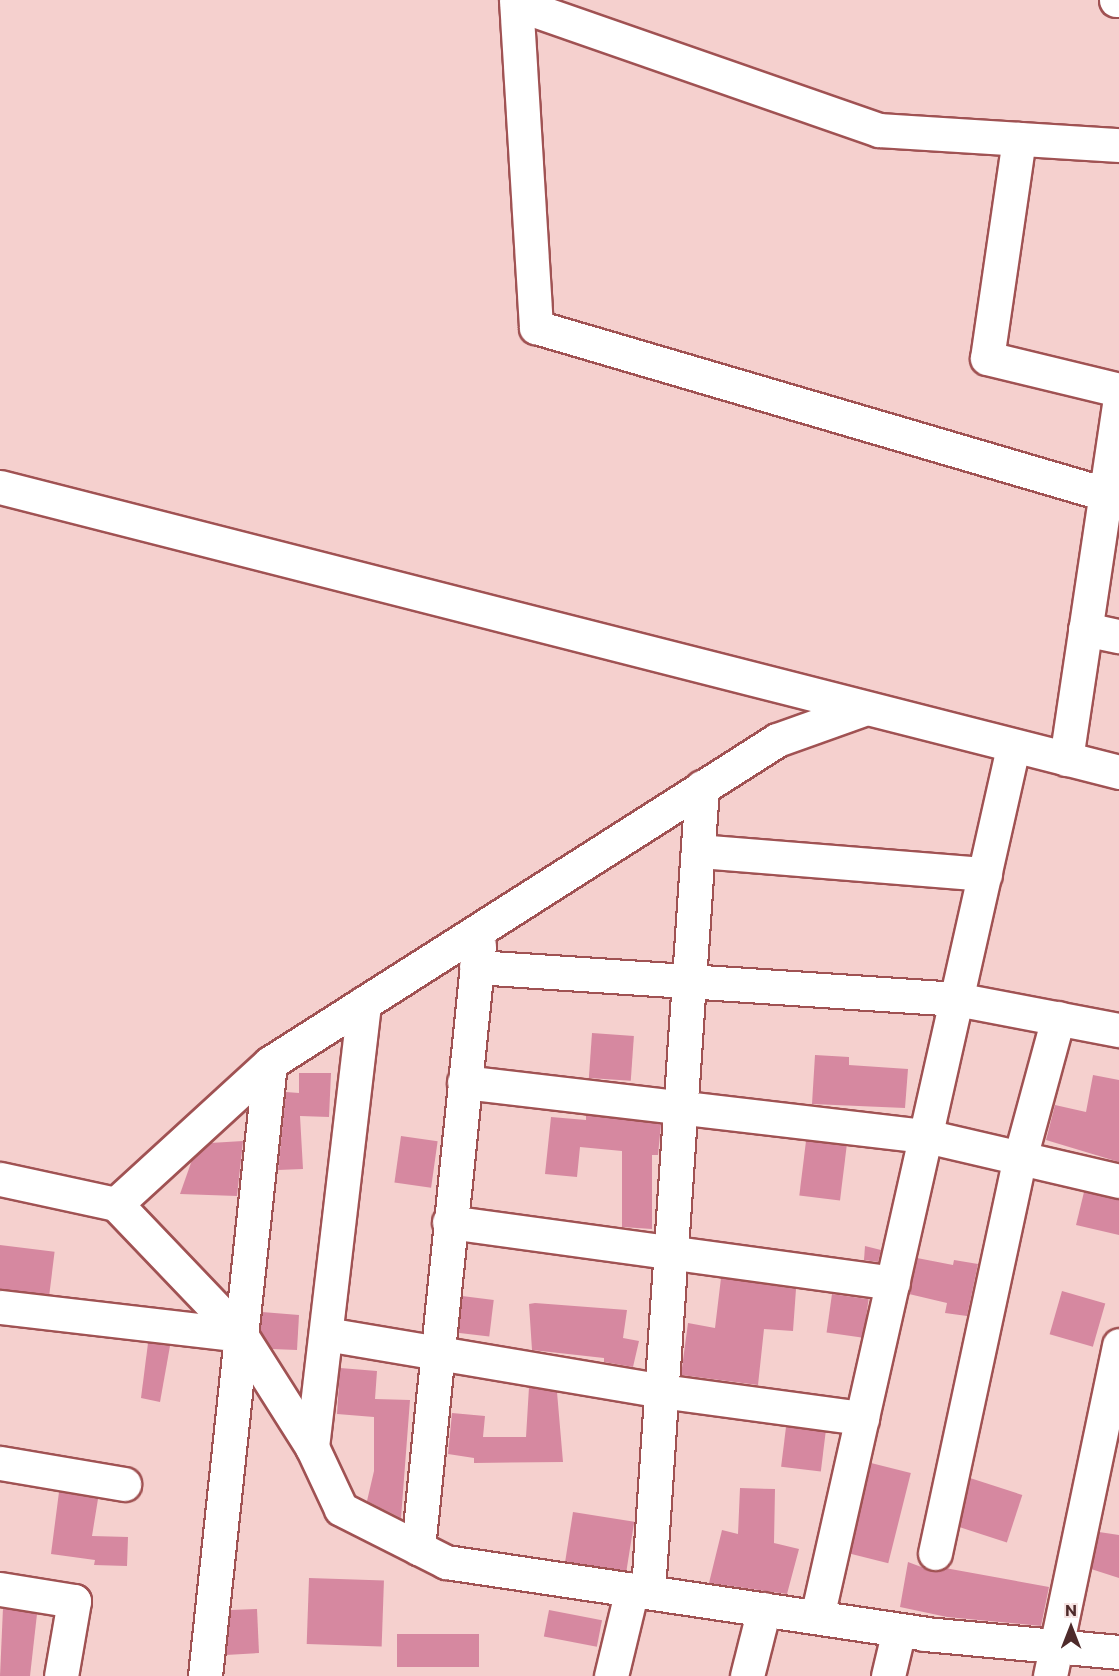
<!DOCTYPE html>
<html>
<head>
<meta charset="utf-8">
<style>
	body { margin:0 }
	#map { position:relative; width:1119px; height:1676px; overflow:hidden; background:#f5d0ce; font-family:Commissioner,sans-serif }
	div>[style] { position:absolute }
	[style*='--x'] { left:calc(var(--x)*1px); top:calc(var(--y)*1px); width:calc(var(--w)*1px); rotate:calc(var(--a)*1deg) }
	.building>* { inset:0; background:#d688a0; transform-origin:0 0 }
	.roads { filter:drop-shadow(2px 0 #a05253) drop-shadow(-2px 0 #a05253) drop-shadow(0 2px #a05253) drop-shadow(0 -2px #a05253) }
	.minor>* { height:33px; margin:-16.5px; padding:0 16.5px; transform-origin:16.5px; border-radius:16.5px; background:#fff }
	span { translate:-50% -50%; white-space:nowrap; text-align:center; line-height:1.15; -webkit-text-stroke:4.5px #f5e2e1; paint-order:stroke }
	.north { position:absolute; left:1041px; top:1598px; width:60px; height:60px; -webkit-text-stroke:4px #f5e2e1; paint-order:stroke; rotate:0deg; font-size:16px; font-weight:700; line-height:24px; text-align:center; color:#4e2b2b }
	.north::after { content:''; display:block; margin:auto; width:21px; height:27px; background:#4e2b2b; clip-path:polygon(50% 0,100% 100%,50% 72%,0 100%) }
</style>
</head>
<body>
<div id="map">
	<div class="building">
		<div style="left:592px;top:1033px;width:42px;height:45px;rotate:4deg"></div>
		<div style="clip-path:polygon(815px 1055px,849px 1057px,849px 1065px,908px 1069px,905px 1108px,812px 1104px)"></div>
		<div style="clip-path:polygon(299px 1073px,331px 1073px,329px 1117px,300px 1116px,303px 1169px,278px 1170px,286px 1092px,299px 1093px)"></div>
		<div style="clip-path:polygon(1093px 1075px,1119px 1080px,1119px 1162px,1046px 1140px,1055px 1105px,1086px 1112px)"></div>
		<div style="clip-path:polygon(586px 1115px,661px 1124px,658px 1155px,652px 1155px,652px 1229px,622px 1227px,622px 1151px,580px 1147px,577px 1177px,545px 1174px,551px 1117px,586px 1120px)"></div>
		<div style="left:401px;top:1136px;width:37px;height:47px;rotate:8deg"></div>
		<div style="clip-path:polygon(243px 1141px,237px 1196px,180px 1194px,192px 1160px,210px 1143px)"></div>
		<div style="left:806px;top:1141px;width:41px;height:55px;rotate:7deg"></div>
		<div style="clip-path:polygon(1084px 1192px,1119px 1199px,1119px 1235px,1076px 1225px)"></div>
		<div style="left:0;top:1245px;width:55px;height:44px;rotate:7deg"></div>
		<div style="clip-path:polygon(865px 1246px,881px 1250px,878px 1262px,864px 1260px)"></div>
		<div style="clip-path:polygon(917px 1258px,953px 1265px,954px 1260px,978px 1264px,967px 1316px,945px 1313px,947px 1303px,909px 1294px)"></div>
		<div style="clip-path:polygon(721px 1278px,796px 1289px,793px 1331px,764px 1329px,758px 1385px,681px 1375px,688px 1323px,715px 1328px)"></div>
		<div style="left:1062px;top:1291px;width:45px;height:45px;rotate:16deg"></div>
		<div style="left:832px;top:1294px;width:37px;height:39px;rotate:8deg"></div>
		<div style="left:462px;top:1296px;width:32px;height:37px;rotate:7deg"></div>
		<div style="clip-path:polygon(535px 1303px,627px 1310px,623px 1338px,639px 1341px,633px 1367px,604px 1362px,604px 1358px,532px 1350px,529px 1304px)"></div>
		<div style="clip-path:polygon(262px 1312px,299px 1315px,297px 1350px,272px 1349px,260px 1331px)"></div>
		<div style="clip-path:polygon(148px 1343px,170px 1346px,160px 1402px,141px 1398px)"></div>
		<div style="clip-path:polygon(340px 1368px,377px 1371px,375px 1399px,410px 1400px,401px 1518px,367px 1501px,374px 1471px,374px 1417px,337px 1414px)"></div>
		<div style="clip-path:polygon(529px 1387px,557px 1392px,563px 1462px,474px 1463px,474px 1458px,448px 1454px,452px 1413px,485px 1416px,483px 1437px,526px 1437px)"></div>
		<div style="left:786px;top:1427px;width:40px;height:40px;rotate:7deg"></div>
		<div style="left:871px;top:1463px;width:41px;height:93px;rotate:14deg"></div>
		<div style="left:970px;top:1478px;width:55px;height:50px;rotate:18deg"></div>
		<div style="clip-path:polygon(740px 1488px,775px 1489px,774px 1543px,799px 1549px,787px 1594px,709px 1583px,722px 1530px,738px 1534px)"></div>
		<div style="clip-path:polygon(59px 1492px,98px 1499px,92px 1536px,128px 1537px,127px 1566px,94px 1565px,95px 1560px,51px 1554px)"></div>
		<div style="left:573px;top:1512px;width:62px;height:50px;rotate:9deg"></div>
		<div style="clip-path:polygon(1099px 1532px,1119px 1535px,1119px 1578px,1091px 1569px)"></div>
		<div style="clip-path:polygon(908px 1562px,932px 1571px,945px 1568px,1049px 1587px,1041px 1626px,947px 1617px,900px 1607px)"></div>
		<div style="left:309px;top:1578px;width:75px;height:66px;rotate:2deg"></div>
		<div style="clip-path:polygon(3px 1608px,37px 1614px,30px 1676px,0 1676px)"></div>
		<div style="clip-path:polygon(257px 1609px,259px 1653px,226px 1655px,231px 1610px)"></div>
		<div style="left:549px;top:1610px;width:54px;height:27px;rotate:11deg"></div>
		<div style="left:479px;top:1634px;width:33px;height:82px;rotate:90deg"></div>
	</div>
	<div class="roads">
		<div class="minor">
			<div style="--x:516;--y:0;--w:328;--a:86.5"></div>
			<div style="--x:536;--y:327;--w:608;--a:16.35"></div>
			<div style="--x:1116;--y:0;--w:3;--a:0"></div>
			<div style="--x:517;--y:4;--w:383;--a:19.2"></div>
			<div style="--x:879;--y:130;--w:240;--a:3.6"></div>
			<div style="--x:1019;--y:139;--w:221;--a:98.3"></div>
			<div style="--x:987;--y:358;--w:136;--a:13.6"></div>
			<div style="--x:0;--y:487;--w:1155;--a:14.29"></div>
			<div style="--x:1085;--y:629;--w:35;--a:12"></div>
			<div style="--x:1066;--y:759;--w:358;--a:-81.5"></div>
			<div style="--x:698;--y:851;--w:288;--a:4.6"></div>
			<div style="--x:476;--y:967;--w:481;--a:3.8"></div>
			<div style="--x:956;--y:999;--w:166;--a:10.8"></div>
			<div style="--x:464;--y:1082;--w:465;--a:6.7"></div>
			<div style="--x:926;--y:1136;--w:198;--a:13.1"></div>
			<div style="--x:0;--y:1179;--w:119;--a:12.2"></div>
			<div style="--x:116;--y:1204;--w:181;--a:46.3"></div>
			<div style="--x:241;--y:1335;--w:133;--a:57.6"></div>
			<div style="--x:312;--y:1447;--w:68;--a:64.9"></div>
			<div style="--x:341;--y:1509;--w:118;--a:26.8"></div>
			<div style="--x:446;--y:1562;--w:484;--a:8.5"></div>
			<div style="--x:925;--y:1634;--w:195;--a:5.3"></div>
			<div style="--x:116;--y:1204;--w:209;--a:-42.5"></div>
			<div style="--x:270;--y:1063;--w:601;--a:-32.5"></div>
			<div style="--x:777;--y:740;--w:89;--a:-19.7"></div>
			<div style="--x:449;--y:1222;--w:448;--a:7.8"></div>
			<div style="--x:0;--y:1307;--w:243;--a:6.6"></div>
			<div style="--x:326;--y:1334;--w:341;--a:9.6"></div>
			<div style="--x:662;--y:1391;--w:202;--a:7.7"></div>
			<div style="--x:312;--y:1447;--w:447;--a:-83.3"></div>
			<div style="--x:0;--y:1463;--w:126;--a:9.6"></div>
			<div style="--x:418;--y:1548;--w:606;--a:-84.22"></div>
			<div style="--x:935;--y:1553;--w:404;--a:-77.9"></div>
			<div style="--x:1020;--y:1158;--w:145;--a:-74.8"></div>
			<div style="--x:0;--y:1589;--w:75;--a:9.2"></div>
			<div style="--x:74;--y:1601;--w:76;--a:99.8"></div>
			<div style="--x:648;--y:1591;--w:806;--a:-86.16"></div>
			<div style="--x:817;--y:1617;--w:892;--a:-77.3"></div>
			<div style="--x:205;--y:1676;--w:616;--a:-83.95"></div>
			<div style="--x:611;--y:1676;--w:89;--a:-76.4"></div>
			<div style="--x:747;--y:1676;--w:69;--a:-75.8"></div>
			<div style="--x:888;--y:1676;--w:47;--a:-76.6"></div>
			<div style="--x:1050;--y:1676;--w:338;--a:-78.2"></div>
		</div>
	</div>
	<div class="north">N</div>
</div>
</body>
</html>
